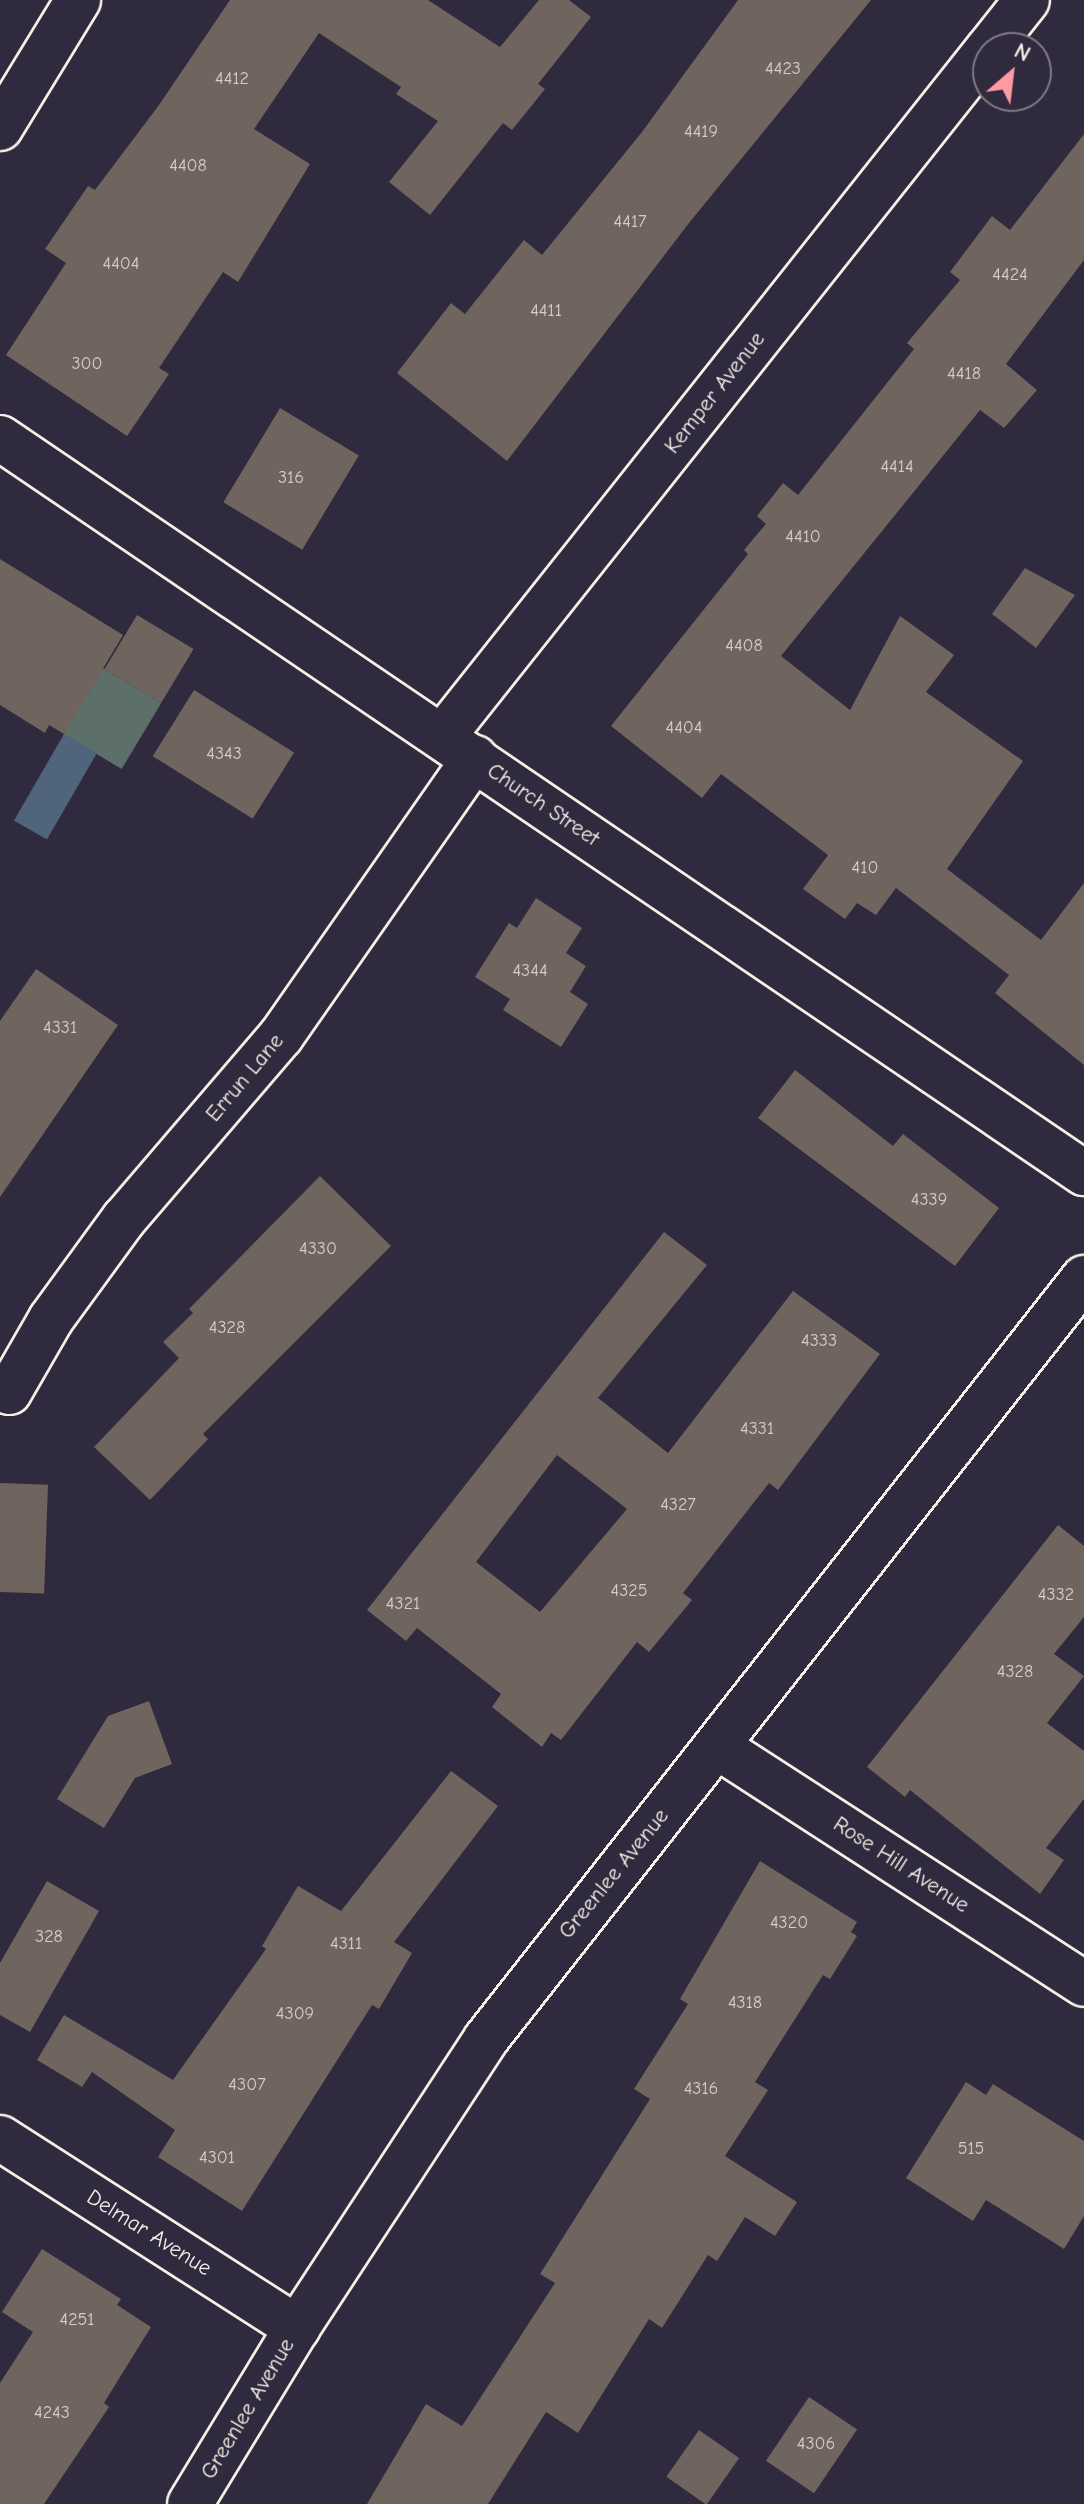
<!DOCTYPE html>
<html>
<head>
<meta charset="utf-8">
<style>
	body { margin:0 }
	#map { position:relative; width:1084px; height:2504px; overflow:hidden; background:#2f2a3d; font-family:"Comic Neue",sans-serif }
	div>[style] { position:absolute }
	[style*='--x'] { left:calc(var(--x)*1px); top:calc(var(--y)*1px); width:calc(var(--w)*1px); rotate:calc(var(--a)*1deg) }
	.green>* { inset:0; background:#5c6f68; transform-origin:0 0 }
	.water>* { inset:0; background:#50647b; transform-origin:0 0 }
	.building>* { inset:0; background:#70645f; transform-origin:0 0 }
	.roads { filter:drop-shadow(2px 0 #f4f1e8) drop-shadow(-2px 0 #f4f1e8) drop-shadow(0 2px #f4f1e8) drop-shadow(0 -2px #f4f1e8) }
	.street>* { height:44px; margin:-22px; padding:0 22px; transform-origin:22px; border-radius:22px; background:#2f2a3d }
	span { translate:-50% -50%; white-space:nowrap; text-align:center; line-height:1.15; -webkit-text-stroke:7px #2f2a3d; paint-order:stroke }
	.number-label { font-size:18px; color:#d3cec6 }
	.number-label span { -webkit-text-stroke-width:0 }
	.street-label { font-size:22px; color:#f4f1e8 }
	.north { position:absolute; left:972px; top:32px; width:80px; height:80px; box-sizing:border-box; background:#2f2a3d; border:2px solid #7e7a81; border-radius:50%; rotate:28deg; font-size:22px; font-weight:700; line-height:32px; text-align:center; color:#f4f1e8 }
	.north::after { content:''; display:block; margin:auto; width:28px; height:36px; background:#ff9aa2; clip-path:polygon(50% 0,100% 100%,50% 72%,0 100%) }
</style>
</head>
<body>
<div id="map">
	<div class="green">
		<div style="left:103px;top:668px;width:68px;height:77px;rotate:31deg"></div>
	</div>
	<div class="water">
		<div style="left:64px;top:734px;width:38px;height:100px;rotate:30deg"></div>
	</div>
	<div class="building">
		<div style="clip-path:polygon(230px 0,428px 0,500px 47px,539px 0,569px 0,591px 17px,538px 84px,545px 89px,512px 130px,503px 123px,430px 215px,389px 182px,438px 121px,396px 94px,401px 87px,319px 33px,254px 129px,310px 164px,238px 282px,223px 272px,159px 368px,169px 374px,127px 436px,6px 355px,66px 263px,45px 249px,88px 186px,95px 190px,159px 105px)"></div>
		<div style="clip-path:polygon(738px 0,871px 0,689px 223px,507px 461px,397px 373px,451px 303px,465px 314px,524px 240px,542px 255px,642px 132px)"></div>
		<div style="clip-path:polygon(1084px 134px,1084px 260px,1006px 364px,1037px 390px,1004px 428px,980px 410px,781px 656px,850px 710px,900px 616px,954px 655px,926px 692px,1023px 761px,947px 869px,1041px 940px,1084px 883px,1084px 1065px,995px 993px,1009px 975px,896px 888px,876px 915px,857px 903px,845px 919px,803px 889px,828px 855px,721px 774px,702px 798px,611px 726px,748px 554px,744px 550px,766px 524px,757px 516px,783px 483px,798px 495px,914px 349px,907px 343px,960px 280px,950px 272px,992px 216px,1010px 230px)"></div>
		<div style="left:280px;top:408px;width:92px;height:110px;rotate:31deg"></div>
		<div style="clip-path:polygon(0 559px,123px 635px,64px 734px,49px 725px,45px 733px,0 705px)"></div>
		<div style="clip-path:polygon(1025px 568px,1075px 595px,1036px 648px,992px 614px)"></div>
		<div style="left:137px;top:615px;width:66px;height:63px;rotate:31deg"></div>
		<div style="left:194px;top:690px;width:118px;height:78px;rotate:32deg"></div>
		<div style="clip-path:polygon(536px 898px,582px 928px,566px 953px,586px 966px,570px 992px,588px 1004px,561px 1047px,503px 1010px,510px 999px,475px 977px,509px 923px,517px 928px)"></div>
		<div style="clip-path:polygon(36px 969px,118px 1025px,0 1197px,0 1021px)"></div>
		<div style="clip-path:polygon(795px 1070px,893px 1146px,903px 1134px,999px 1208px,955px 1266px,758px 1118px)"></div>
		<div style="clip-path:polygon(320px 1176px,391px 1246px,203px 1434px,208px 1439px,150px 1500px,94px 1447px,179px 1358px,163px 1342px,193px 1313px,189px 1309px)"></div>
		<div style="clip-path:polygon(evenodd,664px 1232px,707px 1265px,598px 1398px,668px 1453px,793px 1291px,880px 1354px,778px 1490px,769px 1483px,683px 1593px,692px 1600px,649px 1652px,637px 1642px,561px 1740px,551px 1733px,542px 1747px,492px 1707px,501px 1694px,417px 1628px,406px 1641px,367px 1610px,664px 1232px,557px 1455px,627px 1509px,540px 1612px,476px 1562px,557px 1455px)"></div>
		<div style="left:0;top:1483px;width:48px;height:109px;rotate:2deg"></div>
		<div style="clip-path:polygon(1058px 1525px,1084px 1546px,1084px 1617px,1054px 1654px,1084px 1676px,1047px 1723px,1084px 1751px,1084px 1799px,1046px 1848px,1064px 1860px,1040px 1894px,910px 1790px,905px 1797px,867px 1767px)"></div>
		<div style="clip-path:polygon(149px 1701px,172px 1764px,135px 1778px,104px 1828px,57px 1799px,108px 1716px)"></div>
		<div style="clip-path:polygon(451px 1771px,498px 1806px,394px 1942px,412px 1953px,379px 2009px,372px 2005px,242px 2211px,158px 2157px,175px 2130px,92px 2072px,82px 2087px,37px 2060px,64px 2015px,173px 2080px,266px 1949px,262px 1946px,298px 1886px,341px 1911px)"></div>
		<div style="clip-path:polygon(760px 1861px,857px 1922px,851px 1932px,857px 1936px,830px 1979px,823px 1975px,755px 2082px,768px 2090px,725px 2156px,797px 2202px,775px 2236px,745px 2217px,717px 2261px,708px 2255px,662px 2328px,649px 2319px,578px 2433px,546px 2412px,488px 2504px,367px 2504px,426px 2404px,462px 2426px,555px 2283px,540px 2274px,650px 2099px,634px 2089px,688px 2004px,680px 1999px)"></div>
		<div style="clip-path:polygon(47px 1881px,99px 1911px,30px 2032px,0 2015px,0 1963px)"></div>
		<div style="clip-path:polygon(966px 2082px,986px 2095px,993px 2084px,1084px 2141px,1084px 2216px,1064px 2249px,986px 2200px,973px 2221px,906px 2178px)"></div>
		<div style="clip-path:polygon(42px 2249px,121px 2299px,117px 2305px,151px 2327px,104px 2403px,109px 2407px,44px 2504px,0 2504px,0 2383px,33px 2332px,2px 2312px)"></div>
		<div style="left:809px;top:2397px;width:58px;height:77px;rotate:34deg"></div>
		<div style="left:699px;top:2430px;width:49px;height:57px;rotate:35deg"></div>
	</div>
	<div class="roads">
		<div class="street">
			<div style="--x:989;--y:48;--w:61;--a:-51.6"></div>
			<div style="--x:0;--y:128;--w:150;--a:-58.6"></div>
			<div style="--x:0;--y:438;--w:1310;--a:34.14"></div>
			<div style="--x:443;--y:736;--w:877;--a:-51.57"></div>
			<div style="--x:9;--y:1392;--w:84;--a:-60.1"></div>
			<div style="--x:51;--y:1319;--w:124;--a:-53.9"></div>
			<div style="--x:124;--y:1219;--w:241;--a:-49.4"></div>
			<div style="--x:281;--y:1036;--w:339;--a:-55.1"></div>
			<div style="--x:718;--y:1747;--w:436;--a:32.9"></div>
			<div style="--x:0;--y:2138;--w:353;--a:32.6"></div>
			<div style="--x:190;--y:2504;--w:206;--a:-58.7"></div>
			<div style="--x:297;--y:2328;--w:345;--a:-56.8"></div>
			<div style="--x:486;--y:2039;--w:968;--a:-51.84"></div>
		</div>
	</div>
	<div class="number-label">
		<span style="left:783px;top:69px">4423</span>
		<span style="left:232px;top:79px">4412</span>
		<span style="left:701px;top:132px">4419</span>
		<span style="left:188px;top:166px">4408</span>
		<span style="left:630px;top:222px">4417</span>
		<span style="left:121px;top:264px">4404</span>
		<span style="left:1010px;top:275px">4424</span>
		<span style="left:546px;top:311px">4411</span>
		<span style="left:87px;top:364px">300</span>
		<span style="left:964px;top:374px">4418</span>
		<span style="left:897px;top:467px">4414</span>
		<span style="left:291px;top:478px">316</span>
		<span style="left:803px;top:537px">4410</span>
		<span style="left:744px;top:646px">4408</span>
		<span style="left:684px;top:728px">4404</span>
		<span style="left:224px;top:754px">4343</span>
		<span style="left:865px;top:868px">410</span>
		<span style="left:530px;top:971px">4344</span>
		<span style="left:60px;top:1028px">4331</span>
		<span style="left:929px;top:1200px">4339</span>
		<span style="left:318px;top:1249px">4330</span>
		<span style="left:227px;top:1328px">4328</span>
		<span style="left:819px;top:1341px">4333</span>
		<span style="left:757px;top:1429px">4331</span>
		<span style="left:678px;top:1505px">4327</span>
		<span style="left:629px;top:1591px">4325</span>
		<span style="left:1056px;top:1595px">4332</span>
		<span style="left:403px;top:1604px">4321</span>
		<span style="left:1015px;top:1672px">4328</span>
		<span style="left:789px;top:1923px">4320</span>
		<span style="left:49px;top:1937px">328</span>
		<span style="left:346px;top:1944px">4311</span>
		<span style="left:745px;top:2003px">4318</span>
		<span style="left:295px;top:2014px">4309</span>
		<span style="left:247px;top:2085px">4307</span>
		<span style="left:701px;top:2089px">4316</span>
		<span style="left:971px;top:2149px">515</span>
		<span style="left:217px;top:2158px">4301</span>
		<span style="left:77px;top:2320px">4251</span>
		<span style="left:52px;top:2413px">4243</span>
		<span style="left:816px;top:2444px">4306</span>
	</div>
	<div class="street-label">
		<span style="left:715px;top:393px;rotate:-52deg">Kemper Avenue</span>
		<span style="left:543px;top:805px;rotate:34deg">Church Street</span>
		<span style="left:245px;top:1078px;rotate:-50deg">Errun Lane</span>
		<span style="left:901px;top:1865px;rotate:33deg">Rose Hill Avenue</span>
		<span style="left:614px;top:1874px;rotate:-51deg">Greenlee Avenue</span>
		<span style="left:149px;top:2233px;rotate:32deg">Delmar Avenue</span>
		<span style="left:248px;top:2409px;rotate:-59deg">Greenlee Avenue</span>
	</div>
	<div class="north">N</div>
</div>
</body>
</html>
